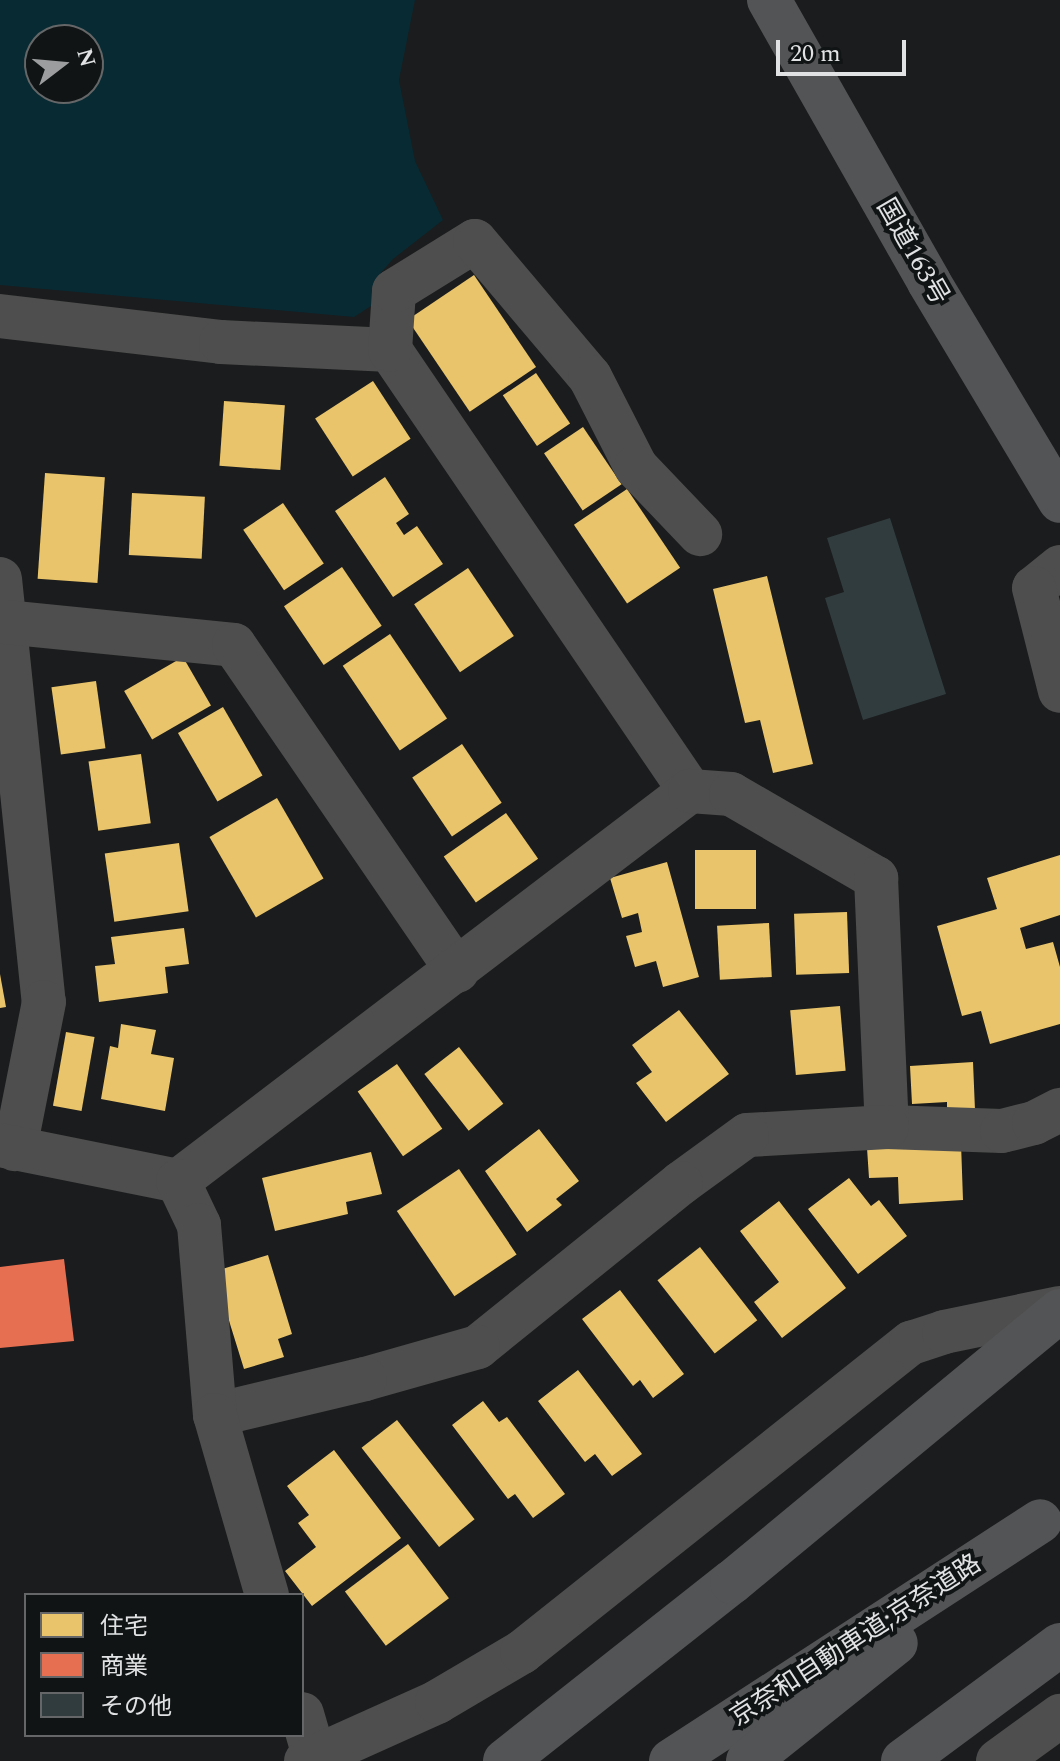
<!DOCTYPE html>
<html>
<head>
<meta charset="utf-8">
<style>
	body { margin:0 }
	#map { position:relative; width:1060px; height:1761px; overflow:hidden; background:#1b1c1d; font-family:Spectral,"Noto Sans JP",serif }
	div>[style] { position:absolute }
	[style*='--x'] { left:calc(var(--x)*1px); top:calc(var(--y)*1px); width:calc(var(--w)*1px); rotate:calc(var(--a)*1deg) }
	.green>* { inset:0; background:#082a33 }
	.homes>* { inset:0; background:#e9c46a; transform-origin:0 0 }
	.shops>* { inset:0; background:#e76f51 }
	.building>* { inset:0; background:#313c3e }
	.minor>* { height:44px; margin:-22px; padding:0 22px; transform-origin:22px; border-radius:22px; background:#4e4e4e }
	.highway>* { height:44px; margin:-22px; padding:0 22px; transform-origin:22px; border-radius:22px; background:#535455 }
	span { translate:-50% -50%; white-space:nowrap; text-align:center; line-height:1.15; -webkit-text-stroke:8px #111415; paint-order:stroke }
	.street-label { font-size:26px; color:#e0e2e3 }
	.legend { position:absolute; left:24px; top:1593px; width:280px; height:144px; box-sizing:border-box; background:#111415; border:2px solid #646667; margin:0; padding:10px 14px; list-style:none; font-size:24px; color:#e0e2e3 }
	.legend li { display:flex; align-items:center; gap:16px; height:40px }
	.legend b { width:40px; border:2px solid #646667 }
	.north { position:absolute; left:24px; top:24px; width:80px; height:80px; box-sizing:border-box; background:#111415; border:2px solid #646667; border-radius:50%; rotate:74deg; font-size:22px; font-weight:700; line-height:32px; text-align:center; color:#e0e2e3 }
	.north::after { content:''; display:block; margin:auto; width:28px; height:36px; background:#9b9d9e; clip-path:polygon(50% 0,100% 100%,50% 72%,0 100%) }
	.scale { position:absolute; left:776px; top:40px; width:130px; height:36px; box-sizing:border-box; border:4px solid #e0e2e3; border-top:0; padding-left:10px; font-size:24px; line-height:28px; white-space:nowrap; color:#e0e2e3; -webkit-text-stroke:6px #111415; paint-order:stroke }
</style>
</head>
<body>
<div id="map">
	<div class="green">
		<div style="clip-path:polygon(evenodd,0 0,415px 0,399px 80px,415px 161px,443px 220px,393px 259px,379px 275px,371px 306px,354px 317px,0 285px,0 0,40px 40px,88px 40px,88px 88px,40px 88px,40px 40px)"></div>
	</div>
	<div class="homes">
		<div style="left:474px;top:275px;width:111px;height:80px;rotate:56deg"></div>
		<div style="left:536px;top:373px;width:61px;height:40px;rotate:56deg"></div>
		<div style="left:373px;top:381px;width:69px;height:69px;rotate:57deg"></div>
		<div style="left:224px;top:401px;width:61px;height:65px;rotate:4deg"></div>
		<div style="left:583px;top:427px;width:69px;height:47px;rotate:56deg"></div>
		<div style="left:45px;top:473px;width:60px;height:106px;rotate:4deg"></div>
		<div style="clip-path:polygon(385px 477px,409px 514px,396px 523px,404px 535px,417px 526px,443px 564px,393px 597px,335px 511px)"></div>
		<div style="left:627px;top:489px;width:95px;height:64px;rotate:56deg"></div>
		<div style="left:132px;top:493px;width:73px;height:62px;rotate:3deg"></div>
		<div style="left:283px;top:503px;width:73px;height:48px;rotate:56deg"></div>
		<div style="left:342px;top:567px;width:71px;height:70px;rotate:56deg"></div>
		<div style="left:468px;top:568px;width:82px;height:65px;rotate:56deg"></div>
		<div style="clip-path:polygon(767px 576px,813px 764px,773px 773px,760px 720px,745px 723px,713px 589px)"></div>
		<div style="left:390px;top:634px;width:102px;height:57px;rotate:56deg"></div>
		<div style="left:183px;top:657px;width:56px;height:68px;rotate:60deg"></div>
		<div style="left:96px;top:681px;width:68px;height:45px;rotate:82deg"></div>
		<div style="left:223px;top:707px;width:79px;height:52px;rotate:60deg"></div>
		<div style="left:462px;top:744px;width:71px;height:60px;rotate:56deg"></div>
		<div style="left:141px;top:754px;width:70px;height:53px;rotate:82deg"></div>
		<div style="left:277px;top:798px;width:93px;height:78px;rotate:60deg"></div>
		<div style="left:506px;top:813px;width:56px;height:76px;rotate:55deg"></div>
		<div style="left:179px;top:843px;width:69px;height:75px;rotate:82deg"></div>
		<div style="left:695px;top:850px;width:61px;height:59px"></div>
		<div style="clip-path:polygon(1060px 855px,1060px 915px,1020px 928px,1026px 949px,1053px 942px,1060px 967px,1060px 1024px,990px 1044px,981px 1011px,962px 1016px,937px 926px,997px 909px,987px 878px)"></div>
		<div style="clip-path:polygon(667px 862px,699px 977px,663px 987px,656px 961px,635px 967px,626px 936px,642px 932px,638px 913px,622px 918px,610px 878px)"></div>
		<div style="left:847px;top:912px;width:61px;height:53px;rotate:88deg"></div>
		<div style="left:769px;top:923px;width:54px;height:52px;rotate:87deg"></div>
		<div style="clip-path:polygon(184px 928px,189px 964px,165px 967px,168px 993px,99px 1002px,95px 966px,115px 964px,111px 937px)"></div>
		<div style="clip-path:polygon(0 974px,6px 1007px,0 1008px)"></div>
		<div style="left:840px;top:1006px;width:65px;height:50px;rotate:85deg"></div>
		<div style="clip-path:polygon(679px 1010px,729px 1074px,666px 1122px,636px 1083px,652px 1072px,632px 1045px)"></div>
		<div style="clip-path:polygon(121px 1024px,156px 1030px,151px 1054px,174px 1058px,165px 1111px,101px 1099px,110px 1046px,118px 1048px)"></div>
		<div style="left:66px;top:1032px;width:29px;height:75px;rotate:10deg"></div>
		<div style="left:459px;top:1047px;width:72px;height:44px;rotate:52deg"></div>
		<div style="clip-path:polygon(973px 1062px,975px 1110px,947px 1112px,947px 1102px,912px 1104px,910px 1066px)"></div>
		<div style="left:397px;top:1064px;width:79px;height:48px;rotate:55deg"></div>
		<div style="clip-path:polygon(539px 1129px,579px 1181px,556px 1199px,562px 1205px,527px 1232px,485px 1171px)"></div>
		<div style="clip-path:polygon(961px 1143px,963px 1200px,899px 1204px,898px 1177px,869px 1178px,867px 1148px)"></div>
		<div style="clip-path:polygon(371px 1152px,382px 1194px,346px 1202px,348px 1214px,275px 1231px,262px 1178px)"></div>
		<div style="left:459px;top:1169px;width:103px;height:75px;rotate:56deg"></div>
		<div style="clip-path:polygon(849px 1178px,871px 1206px,879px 1200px,907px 1236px,858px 1274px,808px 1209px)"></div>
		<div style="clip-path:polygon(779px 1201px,846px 1288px,782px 1338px,754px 1302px,779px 1282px,740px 1231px)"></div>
		<div style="left:700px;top:1247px;width:93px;height:54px;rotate:52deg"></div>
		<div style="clip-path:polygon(268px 1255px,292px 1334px,278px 1339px,284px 1357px,244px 1369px,217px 1282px,219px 1270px)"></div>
		<div style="clip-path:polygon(620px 1290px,684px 1374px,653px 1398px,640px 1380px,633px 1386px,582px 1319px)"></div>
		<div style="clip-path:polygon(578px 1370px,642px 1454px,612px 1476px,595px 1454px,585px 1462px,538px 1401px)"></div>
		<div style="clip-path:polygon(483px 1401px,499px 1422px,507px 1417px,565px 1494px,533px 1518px,515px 1494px,508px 1499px,452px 1425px)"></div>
		<div style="left:397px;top:1420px;width:126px;height:45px;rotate:52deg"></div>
		<div style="clip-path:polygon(334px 1450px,401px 1538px,312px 1606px,285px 1571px,316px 1547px,298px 1523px,309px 1515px,287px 1486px)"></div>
		<div style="left:408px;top:1544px;width:68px;height:79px;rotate:53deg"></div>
	</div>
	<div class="shops">
		<div style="clip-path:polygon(64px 1259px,74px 1341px,0 1348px,0 1267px)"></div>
	</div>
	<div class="building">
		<div style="clip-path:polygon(890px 518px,946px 694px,863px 720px,825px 598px,844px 592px,827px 538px)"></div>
	</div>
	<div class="minor">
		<div style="--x:0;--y:316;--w:223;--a:6.7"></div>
		<div style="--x:221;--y:342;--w:169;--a:2.7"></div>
		<div style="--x:390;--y:350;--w:533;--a:55.77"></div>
		<div style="--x:390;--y:350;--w:59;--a:-86.1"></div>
		<div style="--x:394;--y:291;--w:95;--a:-31.7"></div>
		<div style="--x:475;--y:241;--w:178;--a:49.8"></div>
		<div style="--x:590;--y:377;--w:101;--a:62.9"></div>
		<div style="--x:636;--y:467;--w:93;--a:46.3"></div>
		<div style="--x:1060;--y:567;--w:33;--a:141"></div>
		<div style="--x:1034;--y:588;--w:106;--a:75.8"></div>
		<div style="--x:0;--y:579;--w:425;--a:84.1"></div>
		<div style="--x:44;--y:1002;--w:150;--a:101.2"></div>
		<div style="--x:5;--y:622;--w:230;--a:5.7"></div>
		<div style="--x:234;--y:645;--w:395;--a:55.6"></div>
		<div style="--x:887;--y:1127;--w:115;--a:2"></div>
		<div style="--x:1002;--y:1131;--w:33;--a:-14"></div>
		<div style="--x:1034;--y:1123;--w:29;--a:-27"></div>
		<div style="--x:0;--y:1145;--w:182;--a:11.4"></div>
		<div style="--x:178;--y:1181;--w:644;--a:-37.3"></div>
		<div style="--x:690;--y:791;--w:41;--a:4.2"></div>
		<div style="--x:731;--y:794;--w:168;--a:30.1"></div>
		<div style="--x:876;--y:878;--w:249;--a:87.5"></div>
		<div style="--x:887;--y:1127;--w:140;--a:176.7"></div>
		<div style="--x:747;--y:1135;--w:82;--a:144"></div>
		<div style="--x:681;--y:1183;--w:261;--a:141.1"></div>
		<div style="--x:478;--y:1347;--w:117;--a:164.2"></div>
		<div style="--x:365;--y:1379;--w:154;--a:166.5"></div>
		<div style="--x:178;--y:1181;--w:49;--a:64.5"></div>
		<div style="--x:199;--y:1225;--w:191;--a:85.2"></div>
		<div style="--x:215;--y:1415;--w:187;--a:73.9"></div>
		<div style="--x:302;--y:1714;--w:47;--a:73.9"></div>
		<div style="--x:306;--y:1761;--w:144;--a:-24.2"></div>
		<div style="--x:437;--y:1702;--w:99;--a:-30.5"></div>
		<div style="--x:522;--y:1652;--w:497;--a:-38.5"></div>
		<div style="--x:911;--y:1343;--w:35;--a:-18"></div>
		<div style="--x:944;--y:1332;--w:118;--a:-11.7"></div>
		<div style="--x:998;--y:1761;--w:77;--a:-36"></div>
	</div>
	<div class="highway">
		<div style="--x:769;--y:0;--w:324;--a:60.4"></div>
		<div style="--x:929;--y:282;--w:255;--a:59.1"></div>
		<div style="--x:505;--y:1761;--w:289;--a:-38.3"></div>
		<div style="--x:732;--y:1582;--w:425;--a:-39.6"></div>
		<div style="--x:671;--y:1761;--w:440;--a:-33"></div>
		<div style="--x:748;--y:1761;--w:189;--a:-38.6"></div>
		<div style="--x:903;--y:1761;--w:195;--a:-36.5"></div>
	</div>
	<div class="street-label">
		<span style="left:912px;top:252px;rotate:60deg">国道163号</span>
		<span style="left:856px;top:1641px;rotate:-33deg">京奈和自動車道;京奈道路</span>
	</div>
	<ul class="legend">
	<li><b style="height:22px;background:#e9c46a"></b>住宅</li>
	<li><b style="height:22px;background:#e76f51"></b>商業</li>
	<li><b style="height:22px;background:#313c3e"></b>その他</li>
	</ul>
	<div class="north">N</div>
	<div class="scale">20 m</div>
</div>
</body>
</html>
